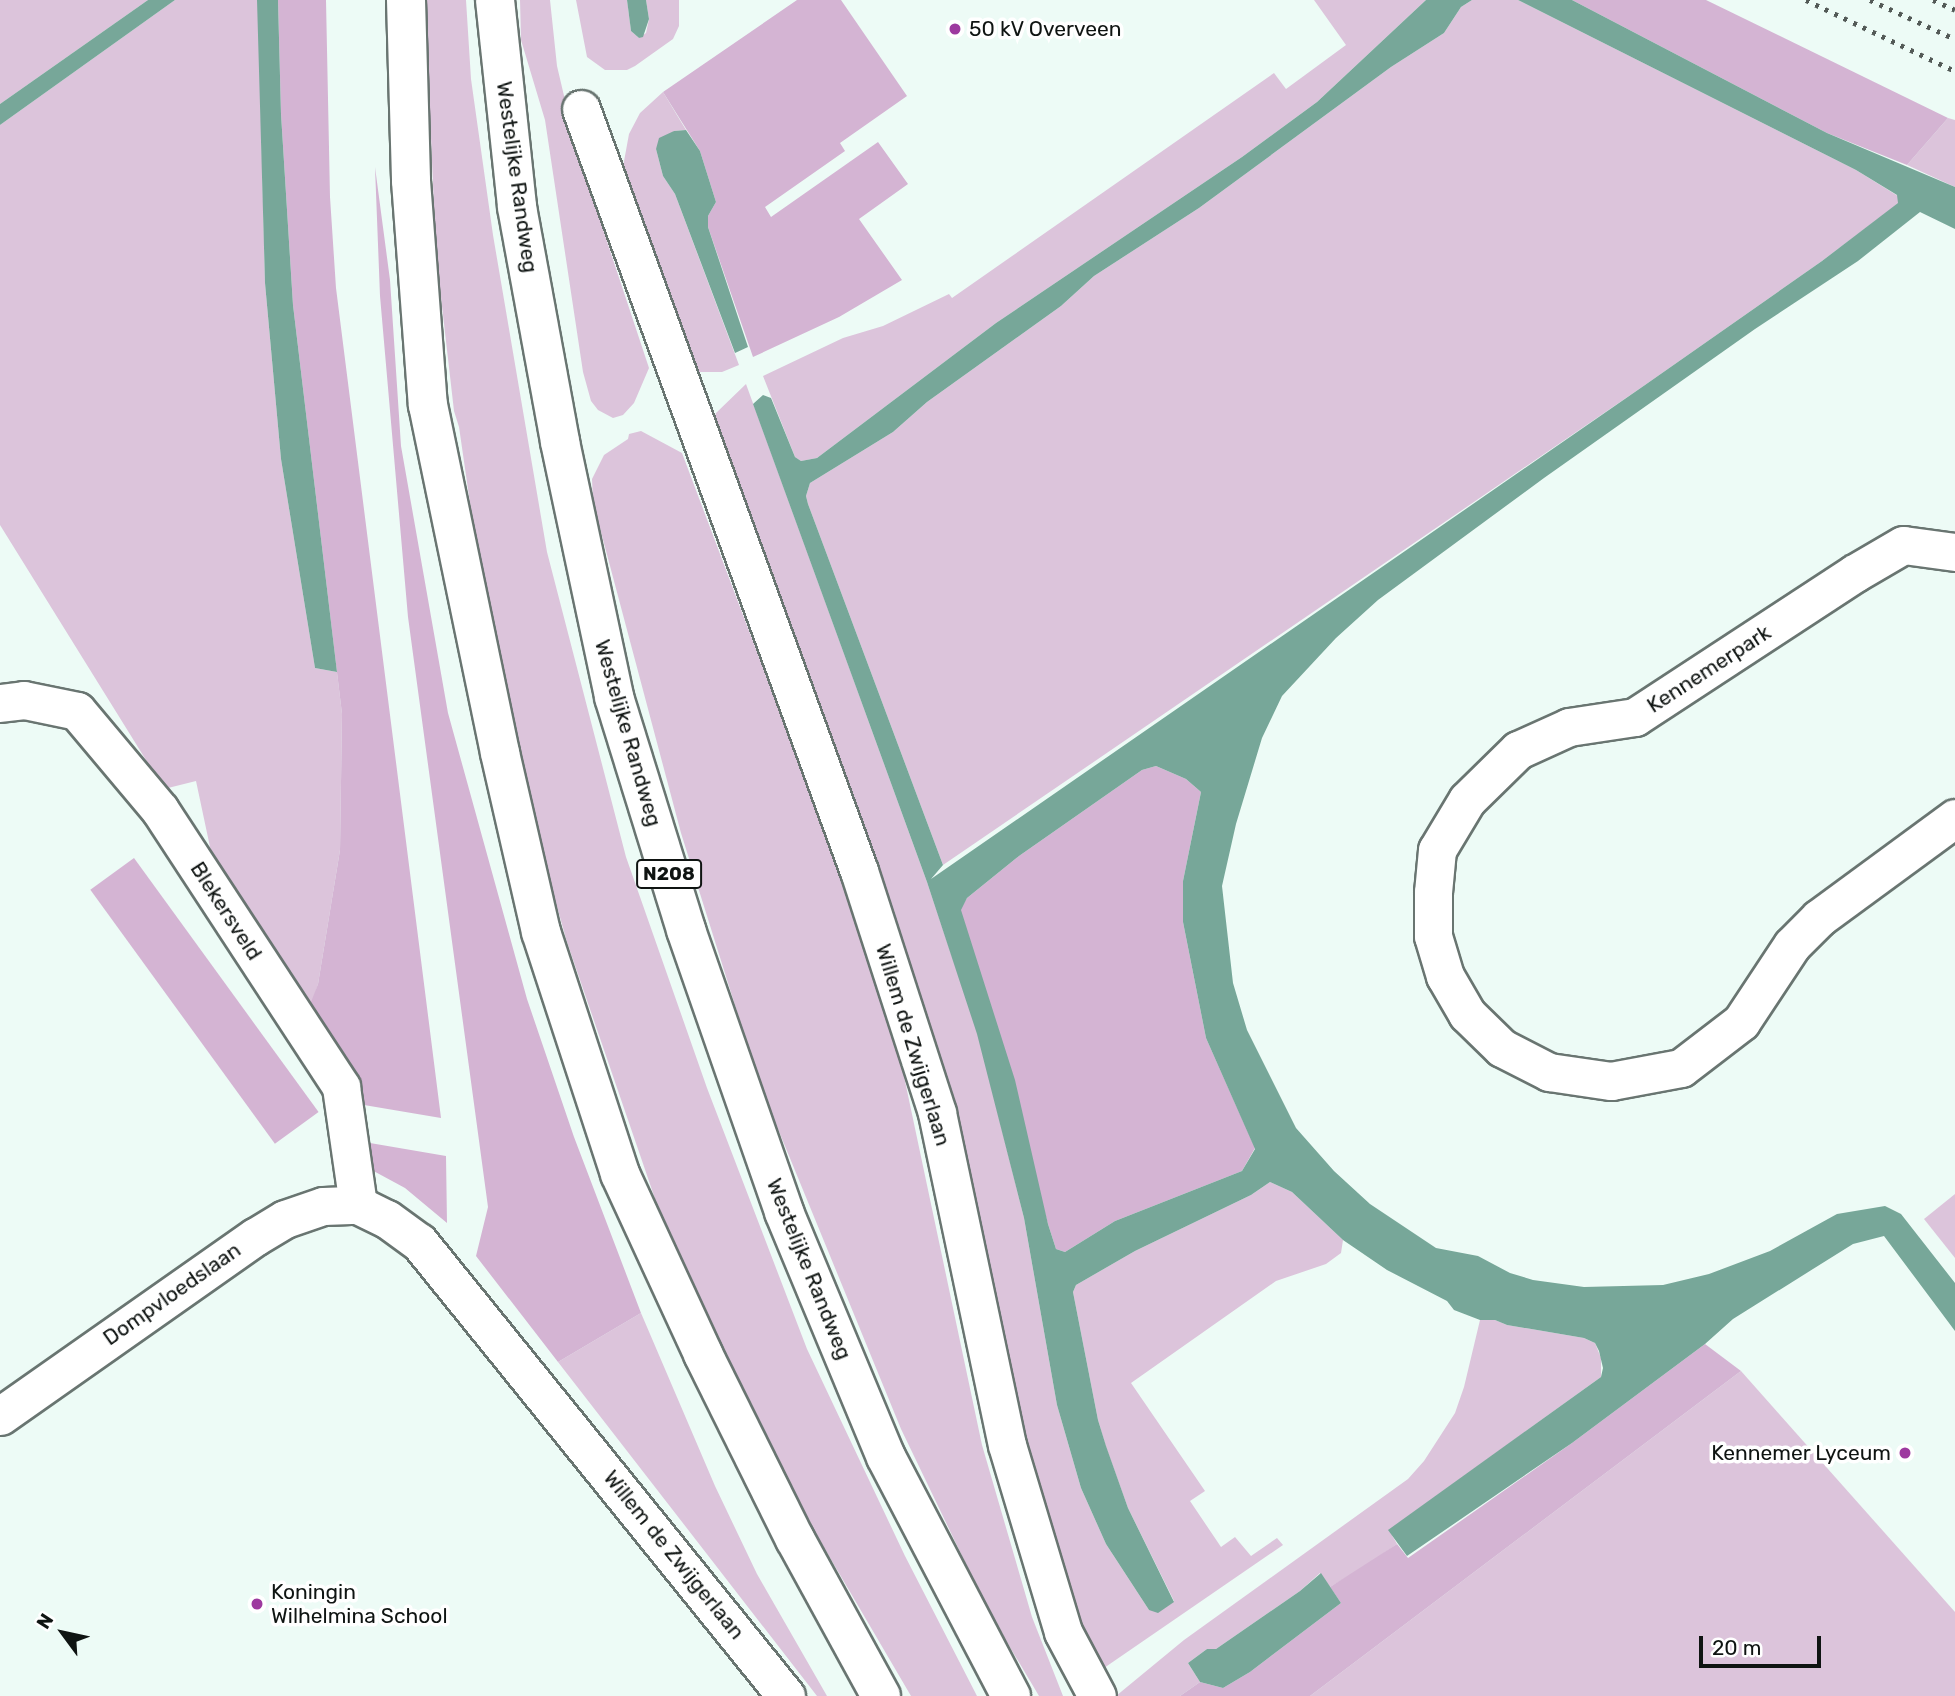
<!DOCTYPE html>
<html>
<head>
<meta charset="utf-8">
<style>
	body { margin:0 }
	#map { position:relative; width:1955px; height:1696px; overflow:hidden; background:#edfbf6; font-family:Rubik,sans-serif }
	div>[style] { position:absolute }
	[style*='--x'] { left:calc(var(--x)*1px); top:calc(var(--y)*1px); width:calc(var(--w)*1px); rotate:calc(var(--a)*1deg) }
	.green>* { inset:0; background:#dcc4db }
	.forest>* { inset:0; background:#d4b4d3; transform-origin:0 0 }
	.water>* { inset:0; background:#77a799 }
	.roads { filter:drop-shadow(2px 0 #697571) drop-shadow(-2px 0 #697571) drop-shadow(0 2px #697571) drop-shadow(0 -2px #697571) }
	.street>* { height:37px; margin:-18.5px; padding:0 18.5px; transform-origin:18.5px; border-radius:18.5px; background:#fff }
	.primary>* { height:38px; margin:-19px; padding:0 19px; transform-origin:19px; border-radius:19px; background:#fff }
	.rail>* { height:5px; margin-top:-2.5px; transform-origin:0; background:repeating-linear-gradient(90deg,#535a57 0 3.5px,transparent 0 10.5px) }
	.dots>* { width:19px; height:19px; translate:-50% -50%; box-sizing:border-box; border:4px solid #fff; border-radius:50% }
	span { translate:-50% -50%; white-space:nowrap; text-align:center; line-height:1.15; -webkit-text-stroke:7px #fff; paint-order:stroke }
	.shield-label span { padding:2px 5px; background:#fff; border:2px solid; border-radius:5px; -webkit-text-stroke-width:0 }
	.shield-label { font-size:19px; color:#0f1412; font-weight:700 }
	.poi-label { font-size:21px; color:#0f1412 }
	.left { translate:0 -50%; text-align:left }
	.right { translate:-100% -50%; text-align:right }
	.street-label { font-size:21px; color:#0f1412 }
	.north { position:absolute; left:28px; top:1598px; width:70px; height:70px; -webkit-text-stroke:5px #fff; paint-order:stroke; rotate:303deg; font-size:19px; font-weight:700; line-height:28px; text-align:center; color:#0f1412 }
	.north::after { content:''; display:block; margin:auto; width:24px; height:32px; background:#0f1412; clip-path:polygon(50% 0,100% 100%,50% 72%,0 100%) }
	.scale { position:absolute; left:1699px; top:1636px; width:122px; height:32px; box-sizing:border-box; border:4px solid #0f1412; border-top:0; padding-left:9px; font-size:21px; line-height:24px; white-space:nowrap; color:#0f1412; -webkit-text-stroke:5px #fff; paint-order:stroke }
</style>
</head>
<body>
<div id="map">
	<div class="green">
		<div style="clip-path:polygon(0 0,148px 0,0 104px)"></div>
		<div style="clip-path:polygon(175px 0,258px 0,265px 283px,281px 459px,315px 668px,337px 672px,342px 714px,340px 850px,318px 984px,310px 1009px,217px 880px,196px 781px,164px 789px,0 525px,0 125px)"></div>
		<div style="clip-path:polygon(425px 0,466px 0,471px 79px,493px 235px,547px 552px,626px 857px,707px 1088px,807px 1349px,905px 1556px,977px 1696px,911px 1696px,819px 1539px,756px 1419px,663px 1222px,567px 942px,525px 794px,478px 558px,459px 427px,454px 411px,436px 254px)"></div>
		<div style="clip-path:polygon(520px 0,550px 0,557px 66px,577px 151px,649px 368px,634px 403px,623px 415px,613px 418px,598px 410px,591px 401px,583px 372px,545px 120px,521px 40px)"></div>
		<div style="clip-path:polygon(576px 0,627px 0,631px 31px,639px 38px,646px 33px,649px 19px,646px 0,679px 0,679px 26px,673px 39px,635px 66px,627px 70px,605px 70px,587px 57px)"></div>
		<div style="clip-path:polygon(1314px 0,1426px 0,1317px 102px,1242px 157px,996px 323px,817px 458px,801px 461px,795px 457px,763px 376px,843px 338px,883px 326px,949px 294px,952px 298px,1274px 73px,1286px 89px,1346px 45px)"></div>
		<div style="clip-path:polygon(1472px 0,1518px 0,1856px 170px,1898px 196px,1899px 203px,1822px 261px,1645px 385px,943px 865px,808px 504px,806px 496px,810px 483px,893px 432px,927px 402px,1061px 306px,1094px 276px,1199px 208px,1391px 67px,1444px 33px,1461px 7px)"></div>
		<div style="clip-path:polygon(663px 92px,686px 130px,674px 131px,656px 149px,663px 176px,675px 194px,739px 365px,722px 372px,700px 372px,685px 366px,620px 183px,629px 134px,640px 113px)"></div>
		<div style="clip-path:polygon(1948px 118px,1955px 120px,1955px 187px,1907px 165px)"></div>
		<div style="clip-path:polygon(746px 384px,927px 882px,978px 1034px,1024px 1218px,1057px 1405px,1081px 1488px,1106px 1544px,1149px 1610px,1174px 1601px,1128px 1508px,1106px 1447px,1098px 1420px,1073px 1292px,1076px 1285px,1135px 1251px,1251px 1195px,1270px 1182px,1292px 1192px,1343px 1240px,1341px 1253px,1326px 1264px,1276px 1281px,1131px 1383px,1205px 1491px,1190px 1501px,1221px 1547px,1235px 1537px,1251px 1556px,1277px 1538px,1283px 1545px,1104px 1668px,1088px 1645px,1053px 1557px,711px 430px,716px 413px)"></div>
		<div style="clip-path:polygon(641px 431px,682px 453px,848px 894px,898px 1048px,982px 1445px,1032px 1617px,1063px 1696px,1039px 1696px,989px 1612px,901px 1429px,760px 1085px,681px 833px,593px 502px,592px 479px,604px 455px,628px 439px,629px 434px)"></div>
		<div style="clip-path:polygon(1955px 1194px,1955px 1258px,1924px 1219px)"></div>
		<div style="clip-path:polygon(641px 1313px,715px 1486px,757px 1574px,827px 1696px,817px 1696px,558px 1362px)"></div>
		<div style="clip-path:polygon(1480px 1320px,1495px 1320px,1507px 1325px,1584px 1338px,1595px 1343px,1601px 1358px,1601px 1377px,1389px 1530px,1397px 1544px,1362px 1568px,1330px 1587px,1320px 1573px,1300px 1591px,1216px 1649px,1207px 1649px,1188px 1663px,1200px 1682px,1180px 1696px,1116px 1696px,1184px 1640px,1408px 1479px,1424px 1461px,1455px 1413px,1464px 1387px)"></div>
		<div style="clip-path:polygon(1741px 1371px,1955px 1612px,1955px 1696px,1310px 1696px)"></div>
	</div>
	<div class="forest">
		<div style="clip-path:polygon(278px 0,326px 0,330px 197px,336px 288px,441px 1118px,364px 1105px,362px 1096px,304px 1020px,318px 984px,340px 850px,342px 714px,293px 305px,281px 114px)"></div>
		<div style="clip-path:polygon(797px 0,841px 0,907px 96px,840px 143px,845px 151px,765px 207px,771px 217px,878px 142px,908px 184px,859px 219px,902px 280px,839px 317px,753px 357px,708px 227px,708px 216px,716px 202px,700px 151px,663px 92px)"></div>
		<div style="clip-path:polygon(1572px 0,1706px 0,1948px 118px,1907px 165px,1827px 133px)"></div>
		<div style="clip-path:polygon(375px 167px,390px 280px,401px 446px,448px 713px,527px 999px,574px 1137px,641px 1313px,558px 1362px,476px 1256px,488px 1207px,408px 617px,380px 296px)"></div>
		<div style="clip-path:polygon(1156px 766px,1186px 779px,1201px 792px,1183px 881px,1183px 922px,1206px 1038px,1255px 1148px,1242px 1171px,1115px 1221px,1065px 1252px,1056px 1249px,1048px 1224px,960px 910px,967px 898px,1019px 856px,1142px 770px)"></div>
		<div style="left:134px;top:858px;width:314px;height:54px;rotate:54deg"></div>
		<div style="clip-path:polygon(370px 1143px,446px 1156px,447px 1223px,405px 1188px,368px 1168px)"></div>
		<div style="clip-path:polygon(1705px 1344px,1741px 1371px,1310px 1696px,1180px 1696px,1200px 1682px,1223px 1688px,1250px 1672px,1341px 1603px,1330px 1587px,1397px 1544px,1408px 1558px,1572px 1443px)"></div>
	</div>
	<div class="water">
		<div style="clip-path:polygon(148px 0,175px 0,0 125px,0 104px)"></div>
		<div style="clip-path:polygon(257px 0,278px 0,281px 114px,293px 305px,337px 672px,315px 668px,281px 459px,265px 283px)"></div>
		<div style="clip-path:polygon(627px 0,646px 0,649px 19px,643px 37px,639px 38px,631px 31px)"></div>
		<div style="clip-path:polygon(evenodd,1426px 0,1472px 0,1461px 7px,1444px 33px,1391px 67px,1199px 208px,1094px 276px,1061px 306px,927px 402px,893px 432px,810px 483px,806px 496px,808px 504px,943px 865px,931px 879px,1645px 385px,1822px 261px,1898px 203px,1897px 195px,1856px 170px,1518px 0,1572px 0,1827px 133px,1955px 187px,1955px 229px,1920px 212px,1858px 261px,1755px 329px,1544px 478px,1378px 600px,1336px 638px,1282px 696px,1262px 738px,1236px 824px,1222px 886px,1233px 983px,1247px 1030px,1296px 1128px,1334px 1171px,1370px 1204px,1436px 1248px,1478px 1256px,1510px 1273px,1533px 1280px,1584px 1287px,1663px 1285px,1709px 1274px,1770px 1251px,1837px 1214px,1885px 1206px,1901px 1214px,1955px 1283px,1955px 1331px,1884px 1236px,1853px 1244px,1733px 1319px,1705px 1344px,1572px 1443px,1407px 1556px,1388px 1530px,1601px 1377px,1603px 1368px,1599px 1351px,1595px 1343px,1584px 1338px,1507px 1325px,1495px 1320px,1480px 1320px,1454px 1310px,1447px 1301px,1387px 1270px,1343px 1240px,1292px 1192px,1270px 1182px,1251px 1195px,1135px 1251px,1076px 1285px,1073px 1292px,1098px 1420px,1106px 1446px,1128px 1508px,1174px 1602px,1158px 1613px,1149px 1610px,1106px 1544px,1081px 1488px,1057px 1405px,1024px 1218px,977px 1034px,927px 882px,753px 404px,763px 395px,771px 398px,795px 457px,801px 461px,817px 458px,996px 323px,1242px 157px,1317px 102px,1426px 0,1156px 766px,1186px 779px,1201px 792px,1183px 881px,1183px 922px,1206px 1038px,1255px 1149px,1242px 1171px,1115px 1221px,1065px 1252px,1056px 1249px,1048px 1224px,1015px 1080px,961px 910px,967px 898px,1019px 856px,1142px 770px,1156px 766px)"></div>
		<div style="clip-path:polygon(686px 130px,700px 151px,716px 202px,708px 216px,708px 227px,748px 347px,735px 353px,675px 194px,663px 176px,656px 149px,659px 138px,674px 131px)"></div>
		<div style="clip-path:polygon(1321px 1573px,1341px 1603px,1250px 1672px,1223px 1688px,1200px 1682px,1188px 1663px,1207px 1649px,1216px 1649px,1300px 1591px)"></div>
	</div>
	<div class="roads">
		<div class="street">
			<div style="--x:581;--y:109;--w:811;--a:69.96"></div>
			<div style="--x:859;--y:871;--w:254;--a:72.1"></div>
			<div style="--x:937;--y:1113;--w:339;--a:78.1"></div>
			<div style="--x:1007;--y:1445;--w:195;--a:73.3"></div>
			<div style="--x:1063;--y:1632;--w:72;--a:62"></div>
			<div style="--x:1955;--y:552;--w:52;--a:-172.3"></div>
			<div style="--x:1903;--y:545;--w:56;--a:149.7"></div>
			<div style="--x:1855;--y:573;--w:263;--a:146.8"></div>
			<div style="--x:1635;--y:717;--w:67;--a:171.4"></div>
			<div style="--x:1569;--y:727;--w:56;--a:155.7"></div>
			<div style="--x:1518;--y:750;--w:71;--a:135.6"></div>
			<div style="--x:1467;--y:800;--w:58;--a:121"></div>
			<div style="--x:1437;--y:850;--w:42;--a:95.4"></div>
			<div style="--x:1433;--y:892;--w:44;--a:90"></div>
			<div style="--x:1433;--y:936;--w:42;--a:73.3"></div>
			<div style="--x:1445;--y:976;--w:44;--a:59.9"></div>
			<div style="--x:1467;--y:1014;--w:49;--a:44.2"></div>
			<div style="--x:1502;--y:1048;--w:53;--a:27.1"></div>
			<div style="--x:1549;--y:1072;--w:63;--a:8.3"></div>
			<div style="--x:1611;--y:1081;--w:71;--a:-10.5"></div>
			<div style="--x:1681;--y:1068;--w:76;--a:-37.5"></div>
			<div style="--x:1741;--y:1022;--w:92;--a:-56.5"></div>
			<div style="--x:1792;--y:945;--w:38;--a:-45"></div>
			<div style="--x:1819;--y:918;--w:169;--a:-36.3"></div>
			<div style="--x:0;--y:703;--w:24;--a:-7"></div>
			<div style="--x:24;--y:700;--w:54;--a:11.7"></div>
			<div style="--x:77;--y:711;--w:129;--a:50"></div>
			<div style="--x:160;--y:810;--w:331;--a:56.8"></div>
			<div style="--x:341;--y:1087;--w:119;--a:81.8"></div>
			<div style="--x:0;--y:1416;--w:312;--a:-35.1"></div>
			<div style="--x:255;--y:1237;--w:35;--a:-31"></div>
			<div style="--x:285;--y:1219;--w:40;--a:-18.9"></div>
			<div style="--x:323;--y:1206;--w:35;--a:-2"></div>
			<div style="--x:358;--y:1205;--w:32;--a:26"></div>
			<div style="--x:387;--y:1219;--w:39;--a:36"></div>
			<div style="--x:419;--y:1242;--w:584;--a:51.05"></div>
		</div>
		<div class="primary">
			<div style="--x:406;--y:0;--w:181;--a:88.4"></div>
			<div style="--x:411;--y:181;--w:225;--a:85.7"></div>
			<div style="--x:428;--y:405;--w:355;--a:78.3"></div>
			<div style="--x:500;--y:753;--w:184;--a:77.1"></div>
			<div style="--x:541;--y:932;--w:255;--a:71.9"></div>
			<div style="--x:620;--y:1174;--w:198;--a:65.2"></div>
			<div style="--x:703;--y:1354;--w:207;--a:63.6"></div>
			<div style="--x:795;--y:1539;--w:179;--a:61.3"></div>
			<div style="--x:495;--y:0;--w:208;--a:83.9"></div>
			<div style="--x:517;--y:207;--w:239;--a:79.6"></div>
			<div style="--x:560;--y:442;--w:261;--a:78"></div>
			<div style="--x:614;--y:697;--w:244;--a:72.8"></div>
			<div style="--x:686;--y:930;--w:299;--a:70.8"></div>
			<div style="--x:784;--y:1212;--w:265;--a:67.4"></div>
			<div style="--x:886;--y:1457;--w:270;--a:62.4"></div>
		</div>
	</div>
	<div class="rail">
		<div style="--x:1806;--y:0;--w:165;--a:25.5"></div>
		<div style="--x:1870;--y:0;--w:94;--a:24.6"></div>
		<div style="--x:1933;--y:0;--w:24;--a:24"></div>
	</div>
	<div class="dots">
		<div style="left:955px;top:29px;background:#9d399f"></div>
		<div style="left:1905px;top:1453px;background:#9d399f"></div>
		<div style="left:257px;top:1604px;background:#9d399f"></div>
	</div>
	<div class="shield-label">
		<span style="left:669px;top:874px">N208</span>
	</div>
	<div class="poi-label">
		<span class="left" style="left:969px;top:29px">50 kV Overveen</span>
		<span class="right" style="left:1891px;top:1453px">Kennemer Lyceum</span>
		<span class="left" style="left:271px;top:1604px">Koningin<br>Wilhelmina School</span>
	</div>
	<div class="street-label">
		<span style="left:517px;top:177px;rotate:82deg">Westelijke Randweg</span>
		<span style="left:1709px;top:669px;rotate:-33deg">Kennemerpark</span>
		<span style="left:628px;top:733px;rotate:74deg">Westelijke Randweg</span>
		<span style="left:226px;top:911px;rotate:57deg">Blekersveld</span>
		<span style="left:913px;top:1045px;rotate:73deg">Willem de Zwijgerlaan</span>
		<span style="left:809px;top:1269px;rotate:68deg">Westelijke Randweg</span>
		<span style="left:172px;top:1294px;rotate:-35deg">Dompvloedslaan</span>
		<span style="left:674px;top:1555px;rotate:51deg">Willem de Zwijgerlaan</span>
	</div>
	<div class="north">N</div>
	<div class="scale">20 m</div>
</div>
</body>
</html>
